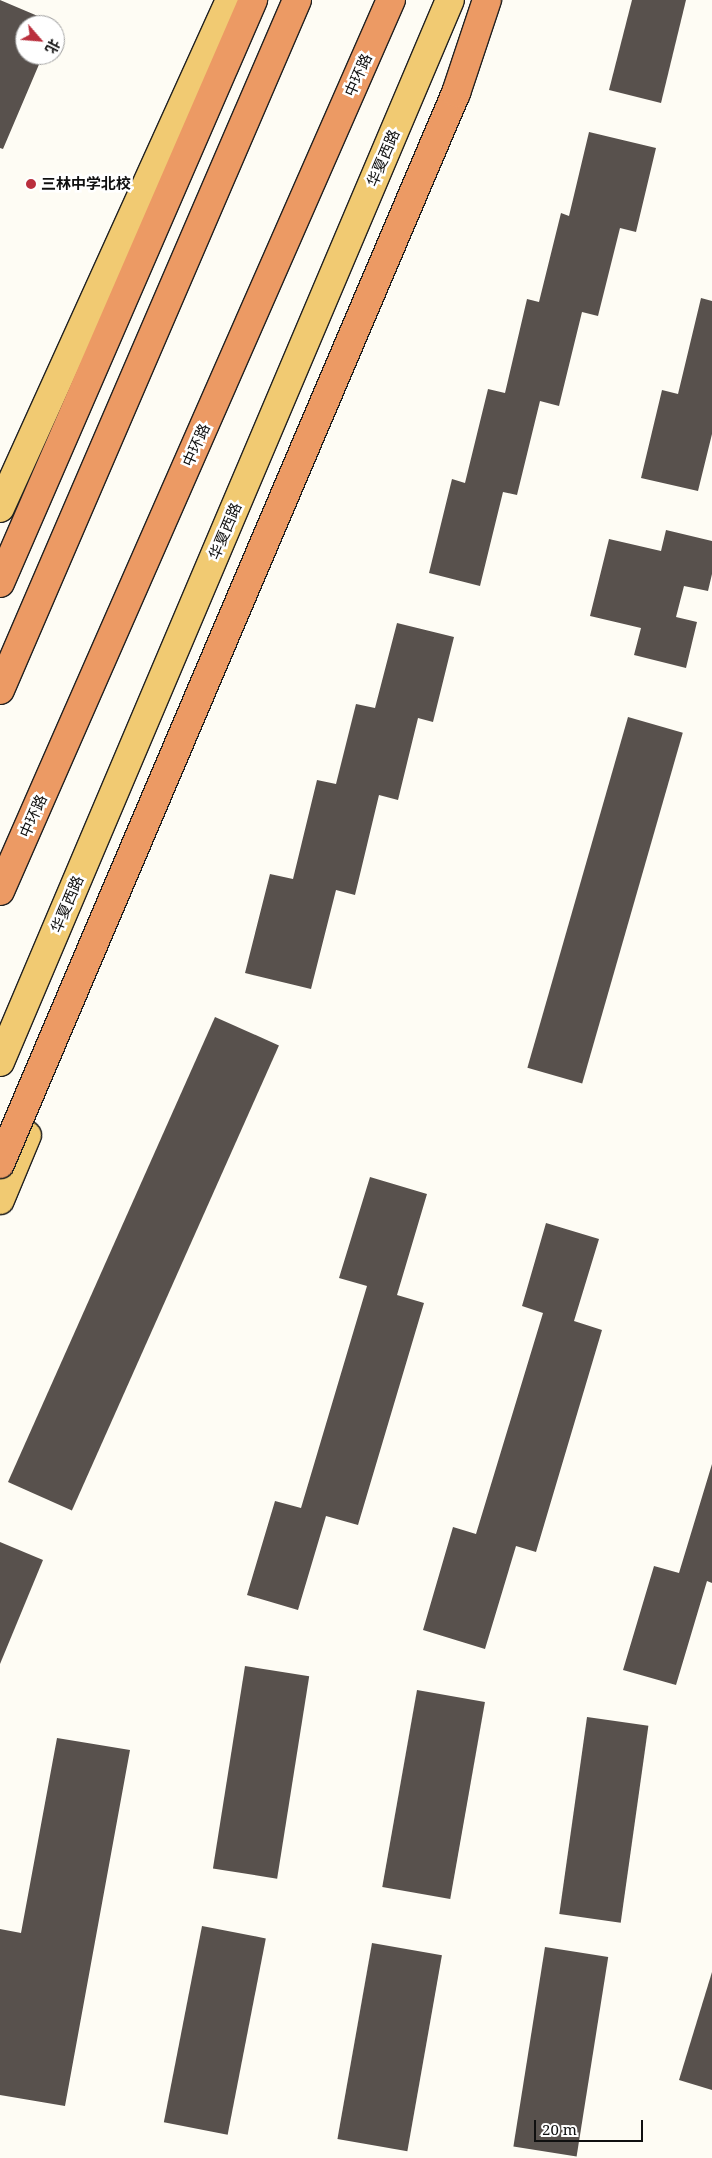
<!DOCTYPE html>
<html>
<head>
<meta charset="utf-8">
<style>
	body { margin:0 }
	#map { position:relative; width:712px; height:2158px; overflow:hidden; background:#fefcf4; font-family:"Noto Serif","Noto Sans SC",serif }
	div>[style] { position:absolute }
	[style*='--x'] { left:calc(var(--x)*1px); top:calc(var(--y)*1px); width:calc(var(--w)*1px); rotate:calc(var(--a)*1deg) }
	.building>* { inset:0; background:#58514d; transform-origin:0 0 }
	.roads { filter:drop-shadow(1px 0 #212121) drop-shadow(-1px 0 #212121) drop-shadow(0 1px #212121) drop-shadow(0 -1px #212121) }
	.major>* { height:28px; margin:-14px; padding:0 14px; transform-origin:14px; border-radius:14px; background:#f1ca72 }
	.highway>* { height:28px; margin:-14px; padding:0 14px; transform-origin:14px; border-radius:14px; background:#ec9a64 }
	.bridges { filter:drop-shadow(1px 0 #212121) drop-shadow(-1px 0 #212121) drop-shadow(0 1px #212121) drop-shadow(0 -1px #212121) }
	.highway-bridge>* { height:28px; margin:-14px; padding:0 14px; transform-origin:14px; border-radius:14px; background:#ec9a64 }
	.dots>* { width:14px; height:14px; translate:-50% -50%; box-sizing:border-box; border:2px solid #fff; border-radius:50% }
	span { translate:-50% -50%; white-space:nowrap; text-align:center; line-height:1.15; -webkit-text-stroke:5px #fff; paint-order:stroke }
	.street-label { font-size:15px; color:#101010 }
	.poi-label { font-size:15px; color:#101010; font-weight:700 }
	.left { translate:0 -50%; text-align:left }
	.north { position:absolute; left:15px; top:15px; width:50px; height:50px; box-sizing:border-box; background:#fff; border:1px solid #9f9f9f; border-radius:50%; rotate:117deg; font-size:14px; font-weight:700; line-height:20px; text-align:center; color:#101010 }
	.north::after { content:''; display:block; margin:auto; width:18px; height:22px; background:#ba2f3d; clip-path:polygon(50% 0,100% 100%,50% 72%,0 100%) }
	.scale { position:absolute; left:534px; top:2120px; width:109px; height:22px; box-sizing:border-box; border:2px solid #101010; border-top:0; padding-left:6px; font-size:15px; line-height:18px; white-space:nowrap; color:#101010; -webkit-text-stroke:4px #fff; paint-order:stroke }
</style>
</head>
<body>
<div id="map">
	<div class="building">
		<div style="clip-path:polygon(0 0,59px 25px,25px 25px,25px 55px,43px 55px,3px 149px,0 148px)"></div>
		<div style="clip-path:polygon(632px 0,686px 0,661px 103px,609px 90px)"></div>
		<div style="clip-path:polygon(589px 132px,656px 148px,636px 232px,620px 228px,598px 316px,582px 312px,559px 406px,540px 401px,517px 495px,503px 492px,480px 586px,429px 573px,452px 479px,465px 483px,488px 389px,505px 393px,527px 299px,539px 302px,561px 213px,569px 216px)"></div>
		<div style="clip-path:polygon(701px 298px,712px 301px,712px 434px,698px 491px,641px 478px,662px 390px,678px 394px)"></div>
		<div style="clip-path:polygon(666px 530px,712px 541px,712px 574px,708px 591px,684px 586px,676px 617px,697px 622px,686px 668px,634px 655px,641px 628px,590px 616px,609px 539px,661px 551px)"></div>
		<div style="clip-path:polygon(397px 623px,454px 637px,433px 722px,418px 718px,398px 800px,379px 795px,355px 895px,336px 890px,311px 989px,245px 973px,270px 874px,293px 879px,317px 780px,336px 784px,356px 704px,375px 708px)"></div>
		<div style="left:628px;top:717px;width:57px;height:365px;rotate:16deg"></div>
		<div style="left:215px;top:1017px;width:70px;height:509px;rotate:24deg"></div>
		<div style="clip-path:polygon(370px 1177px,427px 1194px,397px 1295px,424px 1303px,358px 1525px,326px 1516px,298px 1610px,247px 1595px,275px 1501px,301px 1508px,367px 1286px,339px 1278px)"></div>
		<div style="clip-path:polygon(546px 1223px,599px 1239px,574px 1321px,602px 1330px,536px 1552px,516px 1546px,485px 1649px,423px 1630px,453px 1527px,476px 1534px,543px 1313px,522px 1306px)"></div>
		<div style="clip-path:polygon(712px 1464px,712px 1583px,707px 1581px,676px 1685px,623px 1670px,654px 1566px,679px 1573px)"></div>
		<div style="clip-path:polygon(0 1542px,43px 1560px,0 1664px)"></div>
		<div style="left:245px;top:1666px;width:65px;height:205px;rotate:9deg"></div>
		<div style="left:417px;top:1690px;width:69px;height:200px;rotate:10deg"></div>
		<div style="left:587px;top:1717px;width:62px;height:199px;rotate:8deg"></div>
		<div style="clip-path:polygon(57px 1738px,130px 1750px,65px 2106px,0 2095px,0 1929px,21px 1933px)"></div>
		<div style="left:202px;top:1926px;width:65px;height:200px;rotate:11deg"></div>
		<div style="left:372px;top:1943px;width:71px;height:199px;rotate:10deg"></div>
		<div style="left:545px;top:1947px;width:64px;height:202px;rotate:9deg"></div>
		<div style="clip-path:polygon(712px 1972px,712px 2090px,679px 2080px)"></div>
	</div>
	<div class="roads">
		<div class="major">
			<div style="--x:0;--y:508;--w:558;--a:-65.64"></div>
			<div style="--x:0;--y:1062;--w:1153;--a:-67.04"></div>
			<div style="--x:0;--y:1200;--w:70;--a:-67.4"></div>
		</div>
		<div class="highway">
			<div style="--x:0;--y:583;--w:636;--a:-66.54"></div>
			<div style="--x:0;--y:690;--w:751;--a:-66.71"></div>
			<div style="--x:0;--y:891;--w:973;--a:-66.31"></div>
		</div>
	</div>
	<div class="bridges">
		<div class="highway-bridge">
			<div style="--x:0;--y:1164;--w:1164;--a:-66.94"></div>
			<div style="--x:456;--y:93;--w:98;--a:-71.6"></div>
		</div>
	</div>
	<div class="dots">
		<div style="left:31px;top:184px;background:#ba2f3d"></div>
	</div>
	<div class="street-label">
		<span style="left:358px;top:75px;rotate:-66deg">中环路</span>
		<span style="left:383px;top:158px;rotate:-67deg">华夏西路</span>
		<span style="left:196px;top:445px;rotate:-66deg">中环路</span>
		<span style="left:225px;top:531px;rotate:-67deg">华夏西路</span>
		<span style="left:33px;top:816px;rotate:-66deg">中环路</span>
		<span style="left:67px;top:904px;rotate:-67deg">华夏西路</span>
	</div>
	<div class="poi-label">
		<span class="left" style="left:41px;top:184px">三林中学北校</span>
	</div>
	<div class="north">北</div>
	<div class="scale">20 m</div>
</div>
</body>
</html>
